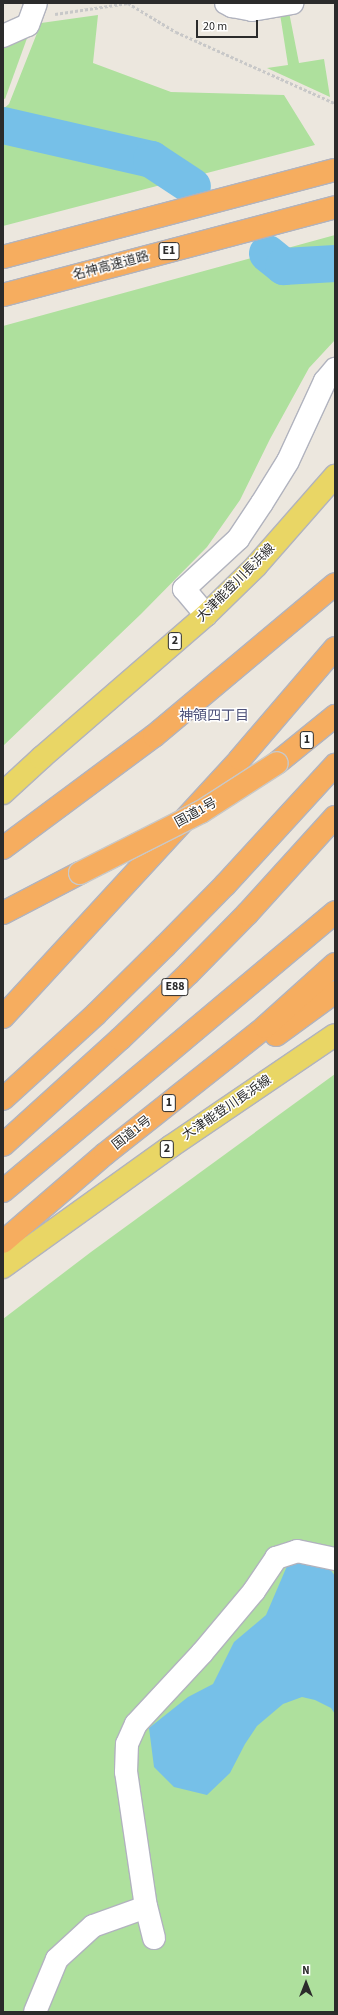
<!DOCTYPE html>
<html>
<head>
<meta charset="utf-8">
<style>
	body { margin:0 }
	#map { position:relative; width:338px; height:2015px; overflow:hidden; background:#ece7de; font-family:"Source Sans 3","Noto Sans JP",sans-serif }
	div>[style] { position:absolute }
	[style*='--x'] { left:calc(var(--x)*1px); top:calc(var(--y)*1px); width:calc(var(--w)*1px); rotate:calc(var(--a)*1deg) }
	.green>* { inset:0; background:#aee09d }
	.water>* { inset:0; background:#76c0e8 }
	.river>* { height:37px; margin:-18.5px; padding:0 18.5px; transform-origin:18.5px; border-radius:18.5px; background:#76c0e8 }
	.path>* { height:2.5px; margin-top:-1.25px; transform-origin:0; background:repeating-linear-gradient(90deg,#c8c8c8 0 3px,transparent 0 5px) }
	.roads { filter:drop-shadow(1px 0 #b1b3be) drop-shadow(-1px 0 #b1b3be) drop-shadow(0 1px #b1b3be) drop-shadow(0 -1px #b1b3be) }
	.minor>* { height:22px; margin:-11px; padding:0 11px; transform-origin:11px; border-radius:11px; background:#fff }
	.major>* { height:22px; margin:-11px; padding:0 11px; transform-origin:11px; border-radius:11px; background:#e9d665 }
	.highway>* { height:22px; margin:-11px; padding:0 11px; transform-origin:11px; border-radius:11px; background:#f6ad5f }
	.bridges { filter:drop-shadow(1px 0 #c8c8c8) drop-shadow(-1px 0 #c8c8c8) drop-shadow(0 1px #c8c8c8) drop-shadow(0 -1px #c8c8c8) }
	.highway-bridge>* { height:22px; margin:-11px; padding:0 11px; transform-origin:11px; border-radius:11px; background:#f6ad5f }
	span { translate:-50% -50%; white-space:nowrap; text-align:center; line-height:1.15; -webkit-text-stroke:3px #fff; paint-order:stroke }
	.shield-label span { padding:1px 3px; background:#fff; border:1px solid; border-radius:3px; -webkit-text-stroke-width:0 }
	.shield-label { font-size:12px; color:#2b2b2b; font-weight:700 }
	.street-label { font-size:13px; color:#2b2b2b }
	.neighbourhood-label { font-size:14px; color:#4d5179 }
	.frame { position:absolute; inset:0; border:4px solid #2b2b2b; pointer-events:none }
	.north { position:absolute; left:286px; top:1963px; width:40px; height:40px; -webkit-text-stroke:3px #fff; paint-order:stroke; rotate:0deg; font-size:11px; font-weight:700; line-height:16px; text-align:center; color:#2b2b2b }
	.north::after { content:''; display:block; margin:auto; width:14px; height:18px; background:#2b2b2b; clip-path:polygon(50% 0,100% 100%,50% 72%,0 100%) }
	.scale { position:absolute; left:196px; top:20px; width:62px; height:18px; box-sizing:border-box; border:2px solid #2b2b2b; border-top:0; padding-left:5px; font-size:12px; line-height:14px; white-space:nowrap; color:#2b2b2b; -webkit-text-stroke:3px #fff; paint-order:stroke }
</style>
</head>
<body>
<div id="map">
	<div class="green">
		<div style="clip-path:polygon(289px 12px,299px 63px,324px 59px,330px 97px,267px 68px,288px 65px,280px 14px)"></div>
		<div style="clip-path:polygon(98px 15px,93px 63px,171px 92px,284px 95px,315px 145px,3px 226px,3px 109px,9px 104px,41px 23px)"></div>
		<div style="clip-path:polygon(30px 30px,5px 99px,3px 98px,3px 44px)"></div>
		<div style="clip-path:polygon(335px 235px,335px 340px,309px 368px,270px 439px,240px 500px,207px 547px,141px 614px,3px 746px,3px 326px)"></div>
		<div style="clip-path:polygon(335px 1074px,335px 2012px,3px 2012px,3px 1319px,91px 1252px)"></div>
	</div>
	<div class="water">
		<div style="clip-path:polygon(303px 1559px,330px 1569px,335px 1576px,335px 1714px,331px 1708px,315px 1700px,302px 1697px,283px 1704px,257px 1726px,245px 1744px,230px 1773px,207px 1795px,174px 1787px,154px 1767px,149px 1728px,188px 1697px,213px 1684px,234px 1642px,266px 1615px,287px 1566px)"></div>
	</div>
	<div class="river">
		<div style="--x:3;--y:125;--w:152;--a:12.9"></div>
		<div style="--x:151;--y:159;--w:49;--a:33.4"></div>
		<div style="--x:267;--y:253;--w:21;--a:39"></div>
		<div style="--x:283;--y:266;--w:52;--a:-3.3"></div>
	</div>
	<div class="path">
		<div style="--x:128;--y:3;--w:56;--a:31.1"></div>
		<div style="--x:176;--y:32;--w:174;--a:24.1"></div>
		<div style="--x:55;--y:14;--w:74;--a:-8.6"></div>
	</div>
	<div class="roads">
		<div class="minor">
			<div style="--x:226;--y:3;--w:7;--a:27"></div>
			<div style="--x:232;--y:6;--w:20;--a:11"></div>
			<div style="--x:252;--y:10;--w:41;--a:-9.9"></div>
			<div style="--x:3;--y:36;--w:27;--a:-24"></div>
			<div style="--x:28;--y:25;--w:23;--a:-70"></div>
			<div style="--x:206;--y:615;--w:34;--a:-130"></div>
			<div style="--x:184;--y:589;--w:74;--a:-42.8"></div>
			<div style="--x:238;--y:539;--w:43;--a:-56.3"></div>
			<div style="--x:262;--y:503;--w:49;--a:-58.2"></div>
			<div style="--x:288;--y:461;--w:88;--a:-65.2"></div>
			<div style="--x:325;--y:381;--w:16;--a:-50"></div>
			<div style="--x:154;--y:1938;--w:32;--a:-104"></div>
			<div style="--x:146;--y:1907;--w:136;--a:-98.4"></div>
			<div style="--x:126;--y:1772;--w:28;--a:-88"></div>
			<div style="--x:127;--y:1744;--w:22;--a:-66"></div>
			<div style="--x:136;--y:1724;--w:97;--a:-47.1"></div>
			<div style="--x:202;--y:1653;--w:81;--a:-50"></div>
			<div style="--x:254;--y:1591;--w:40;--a:-56"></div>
			<div style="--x:276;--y:1558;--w:22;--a:-18"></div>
			<div style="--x:297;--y:1551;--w:39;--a:12"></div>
			<div style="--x:35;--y:2012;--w:57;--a:-67.5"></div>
			<div style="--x:57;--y:1959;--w:49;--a:-42.5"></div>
			<div style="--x:93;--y:1926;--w:56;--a:-19.7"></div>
		</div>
		<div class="major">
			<div style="--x:3;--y:793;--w:52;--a:-42.6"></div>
			<div style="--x:41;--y:758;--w:218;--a:-40.9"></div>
			<div style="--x:206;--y:615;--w:70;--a:-44.4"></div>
			<div style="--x:256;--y:566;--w:120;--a:-48.7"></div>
			<div style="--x:3;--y:1267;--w:206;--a:-35.7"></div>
			<div style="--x:170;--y:1147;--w:199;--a:-34.2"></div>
		</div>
		<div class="highway">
			<div style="--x:3;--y:257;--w:343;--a:-14.7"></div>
			<div style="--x:3;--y:295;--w:343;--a:-14.8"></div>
			<div style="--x:277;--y:763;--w:75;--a:-39"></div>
			<div style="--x:3;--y:848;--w:188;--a:-36.6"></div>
			<div style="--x:154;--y:736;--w:236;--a:-40"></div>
			<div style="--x:3;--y:913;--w:87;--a:-27.5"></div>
			<div style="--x:3;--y:1017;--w:350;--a:-47.4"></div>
			<div style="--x:240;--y:759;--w:146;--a:-49.4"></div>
			<div style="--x:276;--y:1035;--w:73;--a:-36.1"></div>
			<div style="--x:3;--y:1099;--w:126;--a:-42.4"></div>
			<div style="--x:96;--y:1014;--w:97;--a:-44.6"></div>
			<div style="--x:165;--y:946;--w:86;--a:-45.5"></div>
			<div style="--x:225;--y:885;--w:163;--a:-47.5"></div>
			<div style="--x:3;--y:1145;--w:158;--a:-42.2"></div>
			<div style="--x:120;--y:1039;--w:95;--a:-43.7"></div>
			<div style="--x:189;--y:973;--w:83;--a:-45.5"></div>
			<div style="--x:247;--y:914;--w:131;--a:-47.8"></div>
			<div style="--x:3;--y:1191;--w:434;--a:-40"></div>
			<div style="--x:3;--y:1242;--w:135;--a:-40.8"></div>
			<div style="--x:105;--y:1154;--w:204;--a:-38.4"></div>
			<div style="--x:265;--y:1027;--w:94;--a:-42"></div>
		</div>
	</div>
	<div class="bridges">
		<div class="highway-bridge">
			<div style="--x:80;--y:873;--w:136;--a:-26.8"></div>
			<div style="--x:201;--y:812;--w:90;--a:-32.8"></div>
		</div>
	</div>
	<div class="shield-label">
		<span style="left:169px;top:251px">E1</span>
		<span style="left:175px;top:641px">2</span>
		<span style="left:307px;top:740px">1</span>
		<span style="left:175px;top:987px">E88</span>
		<span style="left:169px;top:1103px">1</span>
		<span style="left:167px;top:1149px">2</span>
	</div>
	<div class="street-label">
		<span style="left:111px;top:266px;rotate:-15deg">名神高速道路</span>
		<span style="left:236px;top:583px;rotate:-45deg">大津能登川長浜線</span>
		<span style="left:196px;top:813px;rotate:-29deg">国道1号</span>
		<span style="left:227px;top:1108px;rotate:-34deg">大津能登川長浜線</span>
		<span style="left:132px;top:1133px;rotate:-38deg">国道1号</span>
	</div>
	<div class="neighbourhood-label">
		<span style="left:214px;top:716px">神領四丁目</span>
	</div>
	<div class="frame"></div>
	<div class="north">N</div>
	<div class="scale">20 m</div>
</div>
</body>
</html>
